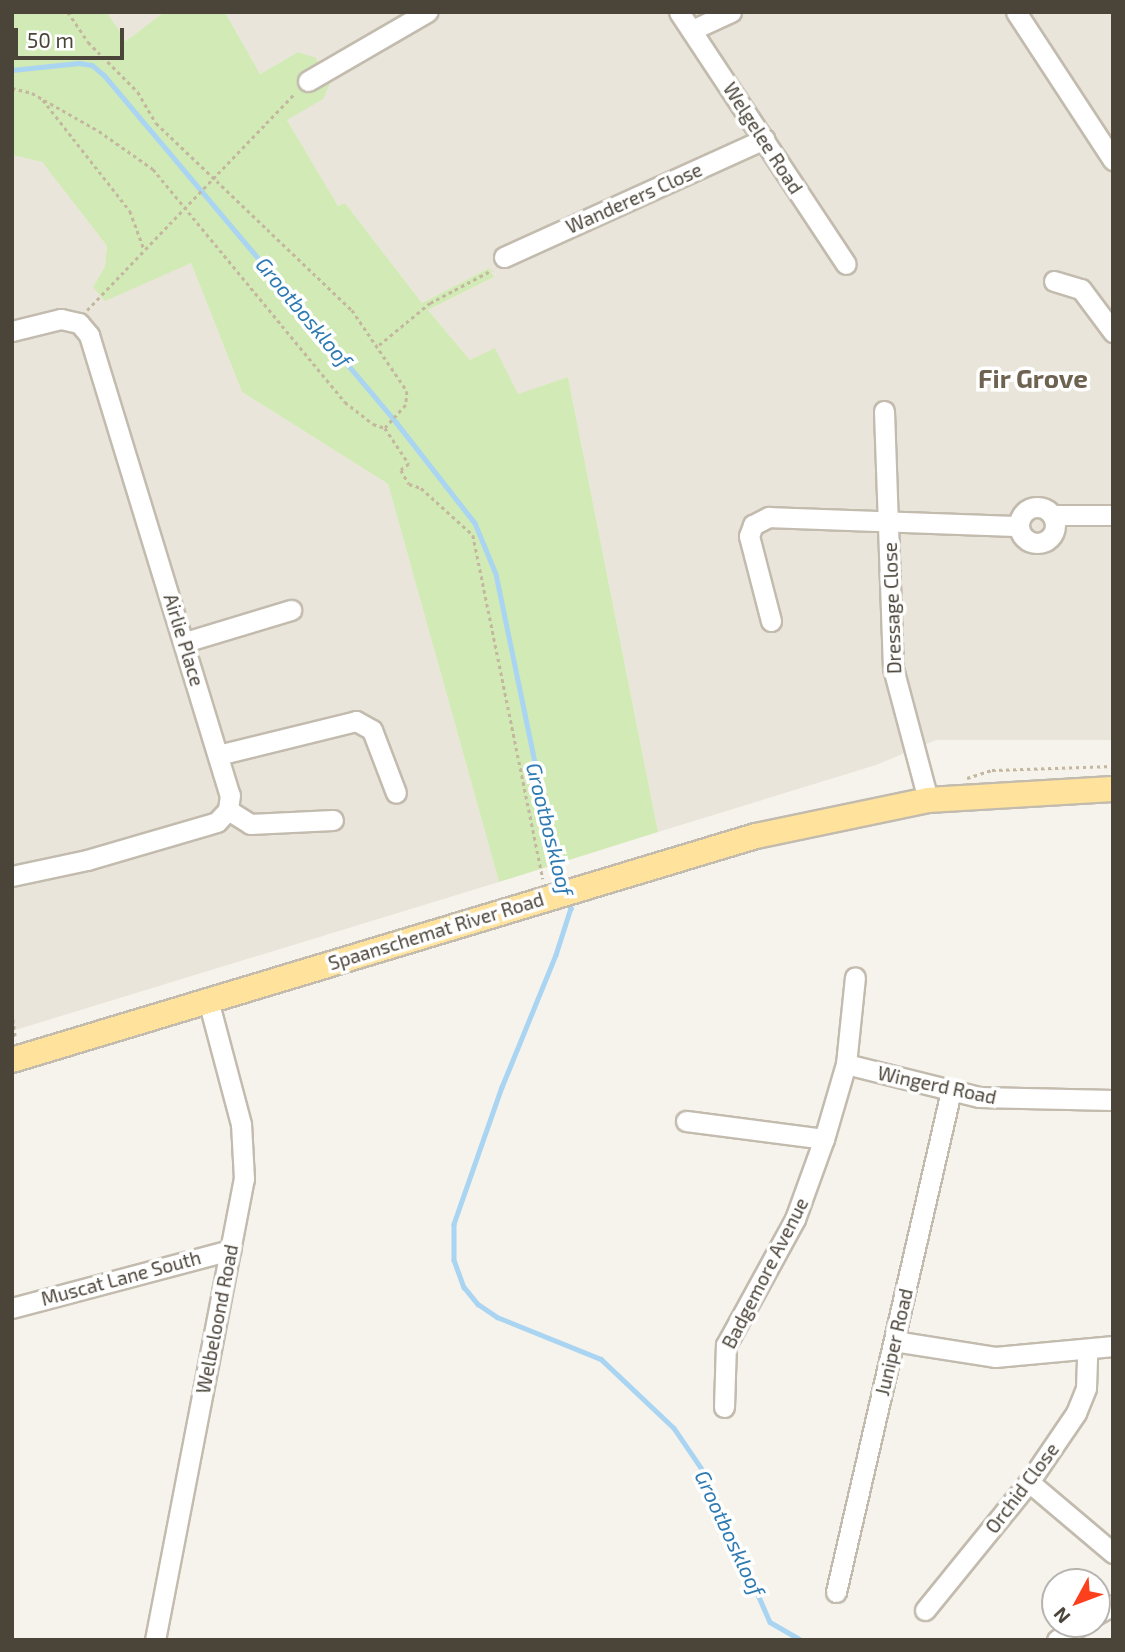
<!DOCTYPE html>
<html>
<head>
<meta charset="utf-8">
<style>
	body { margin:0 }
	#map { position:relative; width:1125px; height:1652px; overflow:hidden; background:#f6f3ec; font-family:"Exo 2",sans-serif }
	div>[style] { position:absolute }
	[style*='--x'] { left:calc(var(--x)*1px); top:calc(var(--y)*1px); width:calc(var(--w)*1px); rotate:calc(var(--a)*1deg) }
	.residential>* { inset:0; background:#eae5da }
	.green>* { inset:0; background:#d2eab5 }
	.stream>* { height:4.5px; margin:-2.25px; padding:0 2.25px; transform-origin:2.25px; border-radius:2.25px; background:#a9d4f2 }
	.path>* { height:2.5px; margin-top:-1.25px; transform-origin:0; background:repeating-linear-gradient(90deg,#c4b79f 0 3.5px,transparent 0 7px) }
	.roads { filter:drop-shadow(2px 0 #c2bbae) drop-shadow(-2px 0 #c2bbae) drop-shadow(0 2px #c2bbae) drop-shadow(0 -2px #c2bbae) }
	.minor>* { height:19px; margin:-9.5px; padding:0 9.5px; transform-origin:9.5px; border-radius:9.5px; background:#fff }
	.minor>.ring { margin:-9.5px; padding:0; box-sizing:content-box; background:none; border:19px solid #fff; border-radius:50% }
	.major>* { height:24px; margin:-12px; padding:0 12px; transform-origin:12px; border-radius:12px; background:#ffe39c }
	span { translate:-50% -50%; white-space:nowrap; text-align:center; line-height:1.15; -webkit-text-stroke:7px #fff; paint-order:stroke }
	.street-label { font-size:19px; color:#4b4439 }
	.water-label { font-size:21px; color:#2e7ab2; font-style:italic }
	.district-label { font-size:26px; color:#6e6250; font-weight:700 }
	.frame { position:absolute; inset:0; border:14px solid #4b4439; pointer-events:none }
	.north { position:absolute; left:1041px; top:1568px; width:70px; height:70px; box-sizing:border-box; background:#fff; border:2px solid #b7b4b0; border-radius:50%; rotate:229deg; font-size:19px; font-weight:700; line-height:28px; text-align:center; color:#4b4439 }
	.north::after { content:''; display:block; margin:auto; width:24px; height:32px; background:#fc3f1d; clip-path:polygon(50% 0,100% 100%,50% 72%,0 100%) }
	.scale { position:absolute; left:14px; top:28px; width:110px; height:32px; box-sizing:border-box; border:4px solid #4b4439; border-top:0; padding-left:9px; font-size:21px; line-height:24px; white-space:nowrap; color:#4b4439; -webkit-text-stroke:5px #fff; paint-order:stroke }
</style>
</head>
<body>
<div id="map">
	<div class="residential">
		<div style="clip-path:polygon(107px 12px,164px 12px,126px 41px)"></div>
		<div style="clip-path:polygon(225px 12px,1113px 12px,1113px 740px,936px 740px,876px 765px,658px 832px,568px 377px,517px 395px,495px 349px,470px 360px,428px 310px,494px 277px,489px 268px,422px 303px,345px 203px,338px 206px,287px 120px,331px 81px,317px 59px,298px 52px,260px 74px)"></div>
		<div style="clip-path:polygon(12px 155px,42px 162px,107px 246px,105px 266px,93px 287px,191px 263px,242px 392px,388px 484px,499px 882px,12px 1031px)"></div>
	</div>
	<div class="green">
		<div style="clip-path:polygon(12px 12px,107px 12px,126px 41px,164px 12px,225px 12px,260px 74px,298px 52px,316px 58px,331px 81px,323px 99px,287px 120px,338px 206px,345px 203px,422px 303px,489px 268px,494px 277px,428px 310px,470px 360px,495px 348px,518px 394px,568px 377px,658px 832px,499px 882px,388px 484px,242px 392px,191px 263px,105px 301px,93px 287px,105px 266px,107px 246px,42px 162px,12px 155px)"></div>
	</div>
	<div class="stream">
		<div style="--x:12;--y:70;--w:67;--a:-6"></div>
		<div style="--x:79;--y:63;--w:13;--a:9"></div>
		<div style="--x:92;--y:65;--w:16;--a:40"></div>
		<div style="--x:104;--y:75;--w:454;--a:49.9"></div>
		<div style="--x:396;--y:422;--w:128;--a:52"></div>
		<div style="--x:475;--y:523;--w:55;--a:67.6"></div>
		<div style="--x:496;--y:574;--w:320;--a:78.3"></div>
		<div style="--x:568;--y:901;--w:8;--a:67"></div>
		<div style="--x:571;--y:908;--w:49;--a:107.7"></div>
		<div style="--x:556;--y:955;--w:143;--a:112.2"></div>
		<div style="--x:502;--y:1087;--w:145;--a:109.3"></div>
		<div style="--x:454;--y:1224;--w:36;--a:90"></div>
		<div style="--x:454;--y:1260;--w:29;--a:70"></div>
		<div style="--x:464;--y:1287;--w:22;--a:51"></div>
		<div style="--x:478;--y:1304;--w:23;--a:34"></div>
		<div style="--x:497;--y:1317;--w:112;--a:22"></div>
		<div style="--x:601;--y:1359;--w:100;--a:43.4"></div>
		<div style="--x:674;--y:1428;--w:57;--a:55.8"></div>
		<div style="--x:706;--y:1475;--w:160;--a:66.5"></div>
		<div style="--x:770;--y:1622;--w:36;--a:30"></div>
	</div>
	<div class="path">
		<div style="--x:68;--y:12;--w:36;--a:56"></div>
		<div style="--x:88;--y:42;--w:71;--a:45"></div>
		<div style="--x:138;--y:92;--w:36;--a:60"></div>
		<div style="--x:156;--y:123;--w:271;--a:43.7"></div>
		<div style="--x:352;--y:310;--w:98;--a:55.8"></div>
		<div style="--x:407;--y:391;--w:14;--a:94"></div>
		<div style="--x:406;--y:405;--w:31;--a:132"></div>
		<div style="--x:12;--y:88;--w:21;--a:14"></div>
		<div style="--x:32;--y:93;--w:77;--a:29.6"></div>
		<div style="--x:99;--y:131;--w:66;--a:35.1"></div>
		<div style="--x:153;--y:169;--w:302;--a:50.5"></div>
		<div style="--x:345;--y:402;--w:36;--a:38"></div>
		<div style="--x:373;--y:424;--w:13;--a:18"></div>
		<div style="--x:385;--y:428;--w:43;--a:56.3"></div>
		<div style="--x:409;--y:464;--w:10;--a:143"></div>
		<div style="--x:401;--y:470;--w:16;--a:60"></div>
		<div style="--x:409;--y:484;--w:13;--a:18"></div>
		<div style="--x:421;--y:488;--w:70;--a:42.1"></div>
		<div style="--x:473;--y:535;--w:351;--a:78.5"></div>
		<div style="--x:43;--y:100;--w:141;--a:51.9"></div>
		<div style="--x:130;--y:211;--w:40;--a:69.8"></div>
		<div style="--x:87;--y:310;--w:301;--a:-46.2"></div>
		<div style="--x:379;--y:345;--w:66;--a:-39.5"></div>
		<div style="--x:430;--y:303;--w:70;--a:-28"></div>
		<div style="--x:967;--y:778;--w:26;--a:-18"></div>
		<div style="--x:992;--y:770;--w:121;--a:-1.9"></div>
		<div style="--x:12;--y:1012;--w:28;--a:82"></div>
	</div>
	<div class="roads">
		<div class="minor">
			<div style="--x:679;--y:12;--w:302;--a:56.5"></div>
			<div style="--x:1016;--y:12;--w:177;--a:56.8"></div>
			<div style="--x:692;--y:30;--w:43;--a:-24.8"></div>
			<div style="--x:308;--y:81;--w:138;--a:-30.1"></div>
			<div style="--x:504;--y:257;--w:286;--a:-24.4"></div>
			<div style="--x:1054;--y:281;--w:28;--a:17"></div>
			<div style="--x:1081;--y:289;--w:54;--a:53.3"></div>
			<div style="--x:12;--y:331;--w:50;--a:-13.8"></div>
			<div style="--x:61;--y:319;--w:18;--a:13"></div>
			<div style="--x:79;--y:323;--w:16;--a:50"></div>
			<div style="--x:89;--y:335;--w:481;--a:73"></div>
			<div style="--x:230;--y:795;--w:15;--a:98"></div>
			<div style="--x:228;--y:810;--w:16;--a:133"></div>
			<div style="--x:217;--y:822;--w:135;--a:163.7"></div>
			<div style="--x:87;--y:860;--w:77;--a:168"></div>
			<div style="--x:884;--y:411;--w:257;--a:88"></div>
			<div style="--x:893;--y:668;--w:137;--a:75.1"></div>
			<div class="ring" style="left:1019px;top:507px;width:17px;height:17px"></div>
			<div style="--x:1052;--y:515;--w:61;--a:0"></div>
			<div style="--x:771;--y:621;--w:88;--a:-104.5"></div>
			<div style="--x:749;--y:536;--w:12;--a:-70"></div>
			<div style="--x:753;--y:525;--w:18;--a:-27"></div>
			<div style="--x:769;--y:517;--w:250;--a:2.1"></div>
			<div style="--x:185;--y:642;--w:111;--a:-16.8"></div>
			<div style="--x:218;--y:755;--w:142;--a:-13.8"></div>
			<div style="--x:356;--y:721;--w:18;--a:29"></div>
			<div style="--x:372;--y:730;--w:67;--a:69.1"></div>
			<div style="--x:228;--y:810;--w:26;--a:32"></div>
			<div style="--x:250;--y:824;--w:83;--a:-2.8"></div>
			<div style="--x:846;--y:1064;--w:137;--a:13.9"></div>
			<div style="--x:979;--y:1097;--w:134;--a:1.3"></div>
			<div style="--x:686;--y:1121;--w:139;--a:7.4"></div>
			<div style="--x:12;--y:1308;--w:226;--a:-14.9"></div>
			<div style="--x:894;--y:1341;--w:102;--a:9"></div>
			<div style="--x:995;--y:1357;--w:119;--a:-5.3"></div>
			<div style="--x:724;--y:1407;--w:62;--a:-88.2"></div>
			<div style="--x:726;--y:1345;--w:144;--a:-61.3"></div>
			<div style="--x:795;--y:1219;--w:85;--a:-70.1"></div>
			<div style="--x:824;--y:1139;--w:78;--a:-73.7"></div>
			<div style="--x:846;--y:1064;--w:87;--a:-84.1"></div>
			<div style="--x:1029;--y:1482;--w:110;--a:40.2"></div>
			<div style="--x:836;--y:1592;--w:514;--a:-77.07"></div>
			<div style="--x:925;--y:1610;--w:165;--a:-50.9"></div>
			<div style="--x:1029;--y:1482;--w:83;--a:-55.7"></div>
			<div style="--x:1076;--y:1413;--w:27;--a:-68"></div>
			<div style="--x:1086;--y:1388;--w:36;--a:-88"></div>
			<div style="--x:1097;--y:1614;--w:18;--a:-29"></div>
			<div style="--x:155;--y:1640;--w:470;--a:-79.1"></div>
			<div style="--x:244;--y:1179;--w:55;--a:-93.1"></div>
			<div style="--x:241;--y:1124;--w:128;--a:-104.9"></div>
			<div style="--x:1057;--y:1640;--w:30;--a:-33"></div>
		</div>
		<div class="major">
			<div style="--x:12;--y:1060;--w:777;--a:-16.76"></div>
			<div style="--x:756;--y:836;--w:176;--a:-11.8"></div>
			<div style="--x:928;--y:800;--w:185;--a:-3.4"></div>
		</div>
	</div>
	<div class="street-label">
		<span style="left:763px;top:138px;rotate:57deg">Welgelee Road</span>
		<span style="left:634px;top:198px;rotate:-24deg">Wanderers Close</span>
		<span style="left:892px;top:608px;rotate:-92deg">Dressage Close</span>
		<span style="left:184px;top:640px;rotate:73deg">Airlie Place</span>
		<span style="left:436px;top:931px;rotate:-17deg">Spaanschemat River Road</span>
		<span style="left:937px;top:1085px;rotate:12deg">Wingerd Road</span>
		<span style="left:765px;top:1273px;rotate:-63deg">Badgemore Avenue</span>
		<span style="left:121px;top:1278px;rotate:-15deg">Muscat Lane South</span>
		<span style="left:217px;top:1319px;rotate:-79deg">Welbeloond Road</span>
		<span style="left:894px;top:1342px;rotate:-77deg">Juniper Road</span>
		<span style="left:1022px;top:1488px;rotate:-53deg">Orchid Close</span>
	</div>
	<div class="water-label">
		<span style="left:304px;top:312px;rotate:50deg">Grootboskloof</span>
		<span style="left:550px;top:829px;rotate:76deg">Grootboskloof</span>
		<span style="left:730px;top:1533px;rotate:65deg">Grootboskloof</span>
	</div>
	<div class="district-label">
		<span style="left:1033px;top:378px">Fir Grove</span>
	</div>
	<div class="frame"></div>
	<div class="north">N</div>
	<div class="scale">50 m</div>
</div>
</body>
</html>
